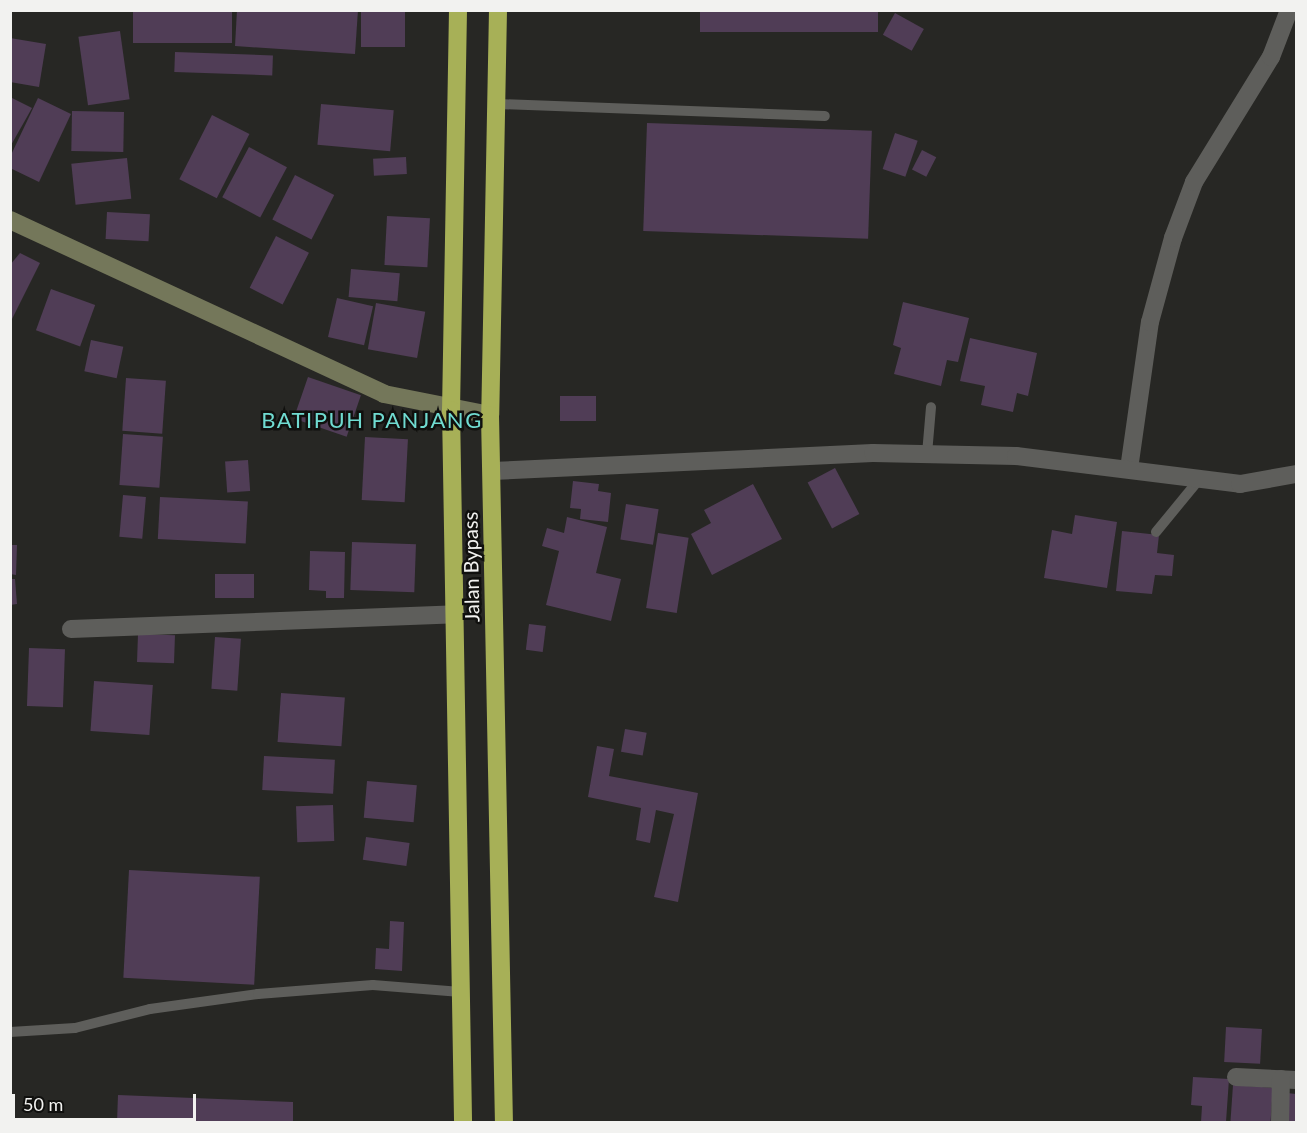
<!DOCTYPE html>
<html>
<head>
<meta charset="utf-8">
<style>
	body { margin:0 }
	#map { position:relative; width:1307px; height:1133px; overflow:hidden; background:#272724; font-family:Lato,sans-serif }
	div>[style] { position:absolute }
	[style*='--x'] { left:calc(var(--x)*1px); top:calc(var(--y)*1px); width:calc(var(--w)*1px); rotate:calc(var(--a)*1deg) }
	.building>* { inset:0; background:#503d56; transform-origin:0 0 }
	.lane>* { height:10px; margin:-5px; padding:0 5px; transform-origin:5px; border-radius:5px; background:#5e5e5b }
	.street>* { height:18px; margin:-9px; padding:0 9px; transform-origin:9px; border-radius:9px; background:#5e5e5b }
	.secondary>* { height:18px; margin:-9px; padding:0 9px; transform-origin:9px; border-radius:9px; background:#74775a }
	.highway>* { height:18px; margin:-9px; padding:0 9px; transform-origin:9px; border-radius:9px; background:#a7b057 }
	span { translate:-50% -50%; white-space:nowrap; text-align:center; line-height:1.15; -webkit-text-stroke:5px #10100e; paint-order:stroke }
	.street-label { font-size:20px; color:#f2f2f0 }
	.quarter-label { font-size:22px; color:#70dbd1; letter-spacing:1.5px }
	.frame { position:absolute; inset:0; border:12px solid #f2f2f0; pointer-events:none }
	.scale { position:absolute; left:12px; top:1094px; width:184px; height:27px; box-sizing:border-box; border:3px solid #f2f2f0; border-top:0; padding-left:8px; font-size:18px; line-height:21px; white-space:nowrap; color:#f2f2f0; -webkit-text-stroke:4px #10100e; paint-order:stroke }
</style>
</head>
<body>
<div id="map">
	<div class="building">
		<div style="left:133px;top:10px;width:99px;height:33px"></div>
		<div style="clip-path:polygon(237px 10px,358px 10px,355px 54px,235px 46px)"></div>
		<div style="left:361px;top:10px;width:44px;height:37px"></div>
		<div style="left:700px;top:10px;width:178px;height:22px"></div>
		<div style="left:895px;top:13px;width:33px;height:25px;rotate:29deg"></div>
		<div style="left:120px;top:31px;width:69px;height:42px;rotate:82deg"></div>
		<div style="clip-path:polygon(10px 38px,46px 44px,39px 87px,10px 82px)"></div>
		<div style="left:175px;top:52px;width:98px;height:20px;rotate:2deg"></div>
		<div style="clip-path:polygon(10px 97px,32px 108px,10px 147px)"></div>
		<div style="clip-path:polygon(38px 98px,71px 114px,39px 182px,10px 168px,10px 157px)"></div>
		<div style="left:321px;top:104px;width:73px;height:41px;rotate:5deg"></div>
		<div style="left:72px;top:111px;width:52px;height:40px;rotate:1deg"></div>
		<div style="left:212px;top:115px;width:42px;height:72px;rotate:27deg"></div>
		<div style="left:647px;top:123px;width:225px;height:108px;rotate:2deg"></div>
		<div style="left:895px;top:133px;width:24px;height:38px;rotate:19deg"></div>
		<div style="left:249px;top:147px;width:43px;height:57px;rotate:28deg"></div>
		<div style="left:922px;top:150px;width:16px;height:22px;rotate:27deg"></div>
		<div style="left:406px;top:157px;width:17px;height:33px;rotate:87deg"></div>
		<div style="left:127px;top:158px;width:41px;height:56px;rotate:84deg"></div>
		<div style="left:295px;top:175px;width:44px;height:50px;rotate:27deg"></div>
		<div style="left:107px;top:212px;width:43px;height:27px;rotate:3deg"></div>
		<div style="left:387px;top:216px;width:43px;height:49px;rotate:3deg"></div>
		<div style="left:276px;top:236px;width:37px;height:58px;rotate:27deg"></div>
		<div style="clip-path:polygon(20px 253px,40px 263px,10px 323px,10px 265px)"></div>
		<div style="left:351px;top:269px;width:49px;height:28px;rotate:5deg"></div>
		<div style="left:51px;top:289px;width:47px;height:44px;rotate:20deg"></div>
		<div style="left:337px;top:298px;width:37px;height:40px;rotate:13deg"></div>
		<div style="clip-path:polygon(903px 302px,969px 318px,958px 362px,947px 360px,941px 386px,894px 374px,901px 348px,893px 345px)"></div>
		<div style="left:376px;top:303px;width:50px;height:47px;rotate:10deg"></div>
		<div style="clip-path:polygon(970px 338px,1037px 353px,1028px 396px,1017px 393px,1013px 412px,981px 405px,985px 386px,960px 381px)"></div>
		<div style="left:91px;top:340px;width:33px;height:32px;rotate:12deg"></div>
		<div style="left:308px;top:377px;width:56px;height:44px;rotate:19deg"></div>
		<div style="left:126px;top:378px;width:40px;height:53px;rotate:4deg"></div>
		<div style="left:560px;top:396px;width:36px;height:25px"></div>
		<div style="left:123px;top:434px;width:40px;height:51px;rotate:4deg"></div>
		<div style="left:365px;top:437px;width:43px;height:63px;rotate:3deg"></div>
		<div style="left:248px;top:460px;width:31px;height:23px;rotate:86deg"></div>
		<div style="left:835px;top:468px;width:52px;height:31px;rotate:62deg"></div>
		<div style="clip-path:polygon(573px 481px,599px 484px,598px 491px,611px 493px,608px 522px,580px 519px,581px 509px,570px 508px)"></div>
		<div style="clip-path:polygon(753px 484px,782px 539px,712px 575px,691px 534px,711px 523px,704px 510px)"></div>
		<div style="left:123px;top:495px;width:23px;height:42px;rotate:5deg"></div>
		<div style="left:160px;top:497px;width:88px;height:42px;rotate:3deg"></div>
		<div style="left:626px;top:504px;width:33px;height:36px;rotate:9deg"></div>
		<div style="clip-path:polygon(1075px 515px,1117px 522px,1107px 588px,1044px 578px,1052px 530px,1072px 534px)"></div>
		<div style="clip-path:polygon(567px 517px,607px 527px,596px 573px,621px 579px,611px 621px,546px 605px,559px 551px,542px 546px,547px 528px,564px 533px)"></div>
		<div style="clip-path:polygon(1122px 531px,1159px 535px,1157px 553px,1174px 555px,1172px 576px,1155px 575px,1152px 594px,1116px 591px)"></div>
		<div style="left:658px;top:533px;width:31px;height:76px;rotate:9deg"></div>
		<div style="left:352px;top:542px;width:64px;height:48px;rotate:2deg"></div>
		<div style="clip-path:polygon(10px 545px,17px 545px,16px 575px,10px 574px)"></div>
		<div style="clip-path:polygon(310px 551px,345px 552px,344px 598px,326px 598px,326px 591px,309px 590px)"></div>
		<div style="left:215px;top:574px;width:39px;height:24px"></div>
		<div style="clip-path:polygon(10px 579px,15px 579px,17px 604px,10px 605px)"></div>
		<div style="left:529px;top:624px;width:17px;height:26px;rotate:7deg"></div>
		<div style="left:138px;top:634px;width:37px;height:28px;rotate:2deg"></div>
		<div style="left:215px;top:637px;width:26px;height:52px;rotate:4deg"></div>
		<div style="left:29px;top:648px;width:36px;height:58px;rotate:2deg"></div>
		<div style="left:94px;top:681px;width:59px;height:50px;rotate:4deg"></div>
		<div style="left:281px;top:693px;width:64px;height:49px;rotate:4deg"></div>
		<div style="left:625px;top:729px;width:22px;height:23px;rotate:10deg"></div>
		<div style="clip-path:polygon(597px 746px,614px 749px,609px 776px,698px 793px,678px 902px,654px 897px,674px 814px,656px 810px,650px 843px,636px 840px,641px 808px,588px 797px)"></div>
		<div style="left:264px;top:756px;width:71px;height:34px;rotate:3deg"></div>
		<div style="left:367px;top:781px;width:50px;height:37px;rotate:5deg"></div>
		<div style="left:333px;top:805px;width:36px;height:37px;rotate:88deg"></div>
		<div style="left:366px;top:837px;width:44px;height:23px;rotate:8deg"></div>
		<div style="left:129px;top:870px;width:131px;height:108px;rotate:3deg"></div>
		<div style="clip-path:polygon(390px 921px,404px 922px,402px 971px,375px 969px,376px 948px,389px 949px)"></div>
		<div style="left:1226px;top:1027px;width:36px;height:35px;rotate:3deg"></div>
		<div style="clip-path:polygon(1193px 1077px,1229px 1079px,1226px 1122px,1201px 1122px,1202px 1106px,1191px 1105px)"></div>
		<div style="left:1233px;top:1085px;width:40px;height:36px;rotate:4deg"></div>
		<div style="clip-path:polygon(1287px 1093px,1296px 1094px,1296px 1121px,1285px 1121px)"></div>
		<div style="clip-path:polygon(118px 1095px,293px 1102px,293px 1122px,117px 1122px)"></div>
	</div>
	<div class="lane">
		<div style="--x:498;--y:104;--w:327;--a:2.1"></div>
		<div style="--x:927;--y:454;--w:47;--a:-85.1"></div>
		<div style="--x:1156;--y:532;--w:65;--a:-50.6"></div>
		<div style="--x:10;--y:1032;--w:65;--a:-3.5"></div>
		<div style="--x:75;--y:1028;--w:77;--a:-14.2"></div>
		<div style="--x:150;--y:1009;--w:109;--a:-7.9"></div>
		<div style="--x:258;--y:994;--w:115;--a:-4.5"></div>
		<div style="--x:373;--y:985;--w:88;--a:4.5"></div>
	</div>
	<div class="street">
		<div style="--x:1129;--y:469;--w:148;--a:-81.9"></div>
		<div style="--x:1150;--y:322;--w:87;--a:-74.7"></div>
		<div style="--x:1173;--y:238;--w:60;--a:-69.4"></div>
		<div style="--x:1194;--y:182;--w:147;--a:-58.4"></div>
		<div style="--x:1271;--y:57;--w:50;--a:-69"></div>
		<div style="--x:492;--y:471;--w:381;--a:-2.7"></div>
		<div style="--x:873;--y:453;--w:143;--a:1.2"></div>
		<div style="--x:1016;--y:456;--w:226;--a:7.1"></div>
		<div style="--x:1240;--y:484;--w:57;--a:-10.1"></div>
		<div style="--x:71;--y:629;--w:385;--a:-2.2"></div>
		<div style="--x:1236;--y:1077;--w:60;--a:2.9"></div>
		<div style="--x:1280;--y:1122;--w:43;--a:-88.7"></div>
	</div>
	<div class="secondary">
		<div style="--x:10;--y:220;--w:412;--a:24.9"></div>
		<div style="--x:384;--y:394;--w:108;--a:11.2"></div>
	</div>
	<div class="highway">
		<div style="--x:458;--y:10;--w:400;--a:91"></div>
		<div style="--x:451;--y:410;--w:712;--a:89.03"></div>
		<div style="--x:498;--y:10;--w:405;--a:91.1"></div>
		<div style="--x:490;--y:415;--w:707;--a:88.87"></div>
	</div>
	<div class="street-label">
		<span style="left:471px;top:567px;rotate:-91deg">Jalan Bypass</span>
	</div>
	<div class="quarter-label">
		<span style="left:372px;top:420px">BATIPUH PANJANG</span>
	</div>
	<div class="frame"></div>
	<div class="scale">50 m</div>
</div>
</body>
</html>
